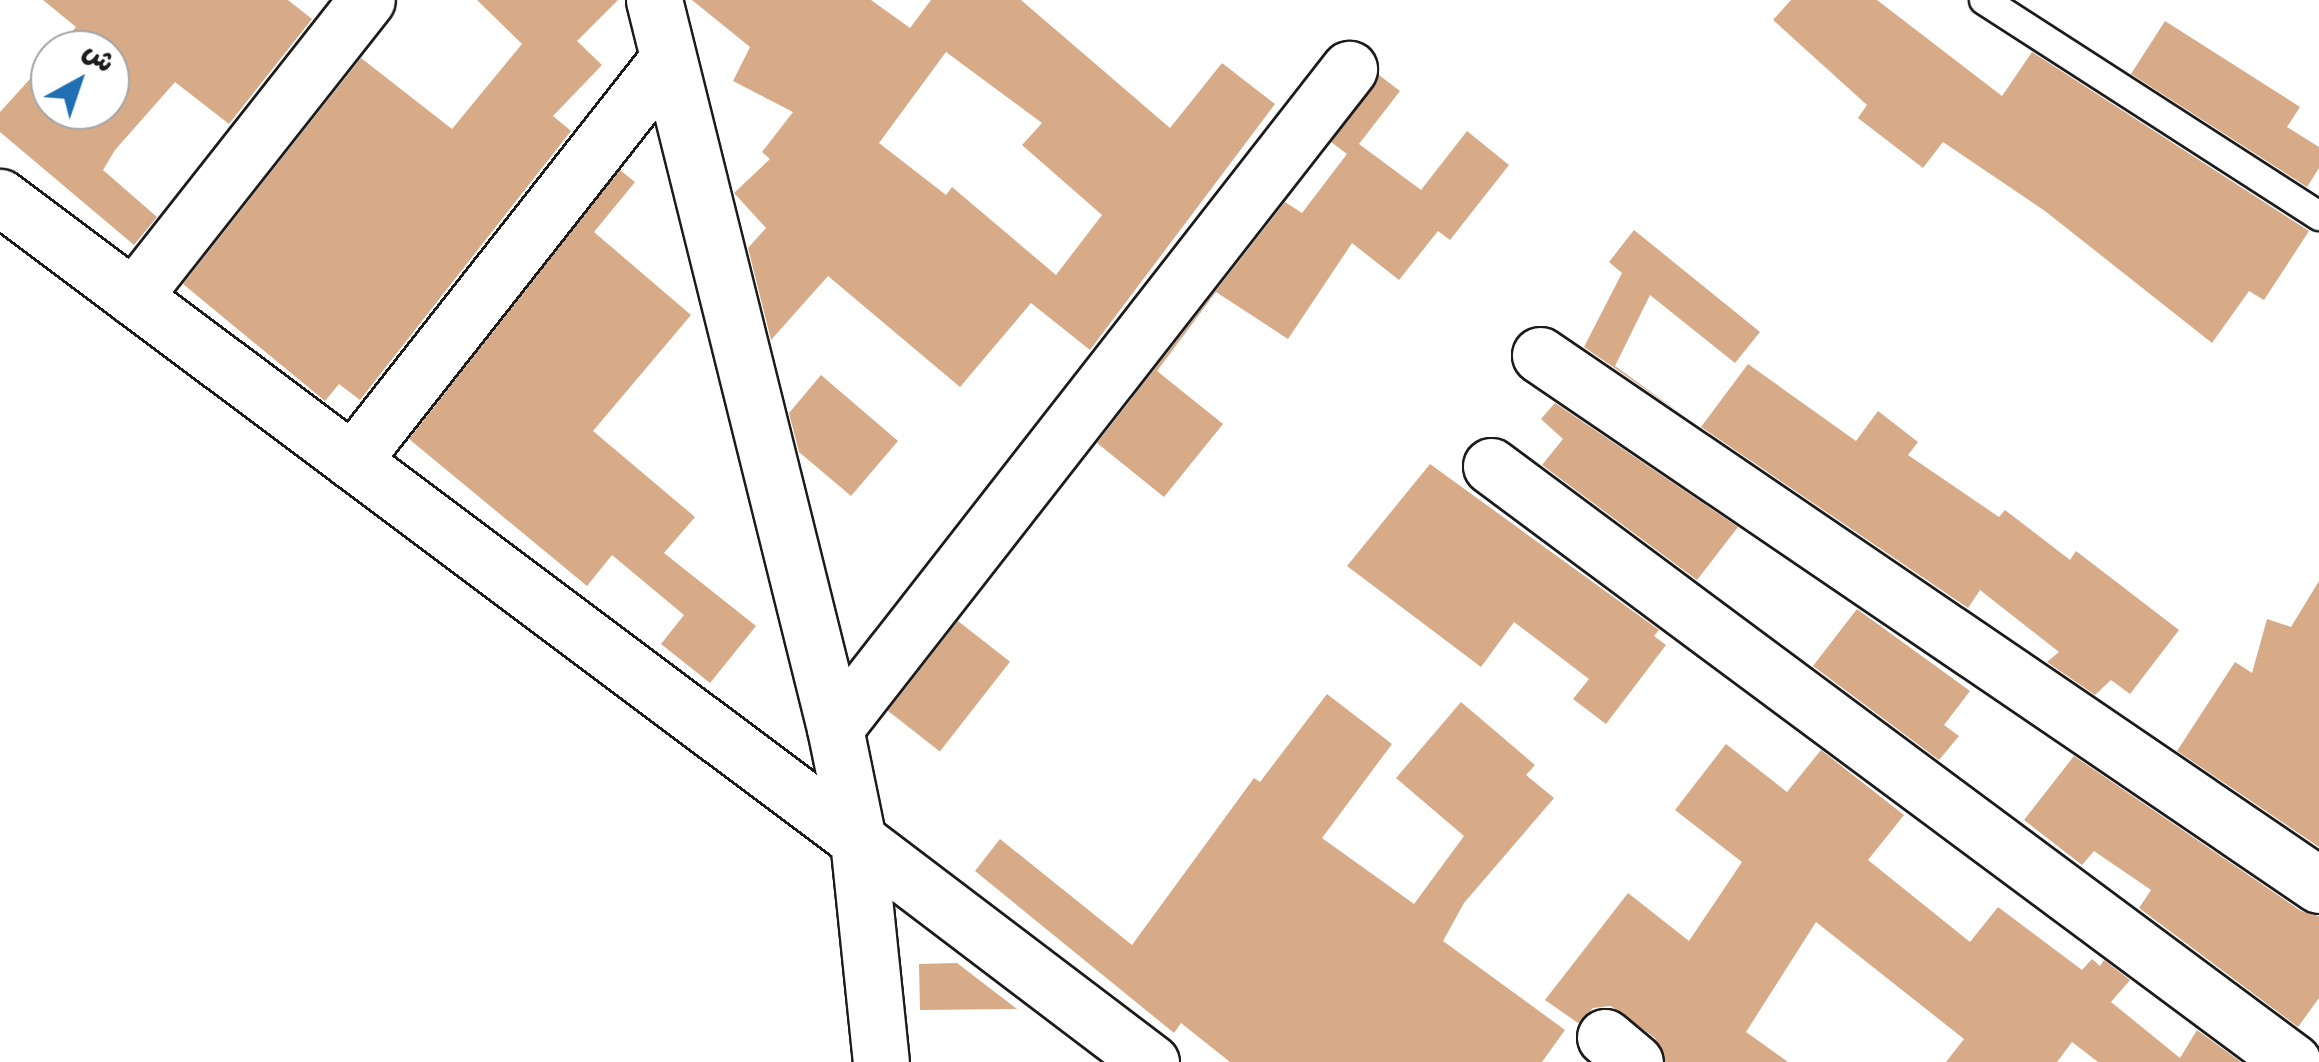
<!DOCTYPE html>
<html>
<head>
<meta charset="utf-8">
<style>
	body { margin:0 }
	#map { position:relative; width:2319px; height:1062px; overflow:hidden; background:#fff; font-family:Mynerve,"Playpen Sans Arabic",sans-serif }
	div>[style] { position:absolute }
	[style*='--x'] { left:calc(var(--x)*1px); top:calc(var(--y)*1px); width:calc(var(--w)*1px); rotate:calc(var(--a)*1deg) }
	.building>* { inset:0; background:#d7ab88; transform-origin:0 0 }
	.roads { filter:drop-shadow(2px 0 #1c1c1c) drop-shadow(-2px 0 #1c1c1c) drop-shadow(0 2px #1c1c1c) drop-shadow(0 -2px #1c1c1c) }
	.lane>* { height:28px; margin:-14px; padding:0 14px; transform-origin:14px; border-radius:14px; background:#fff }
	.street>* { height:55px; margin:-27.5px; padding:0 27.5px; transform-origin:27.5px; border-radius:27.5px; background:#fff }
	.secondary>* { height:55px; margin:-27.5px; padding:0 27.5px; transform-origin:27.5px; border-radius:27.5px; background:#fff }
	span { translate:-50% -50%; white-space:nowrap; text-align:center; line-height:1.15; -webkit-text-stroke:10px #fff; paint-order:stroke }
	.north { position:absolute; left:30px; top:30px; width:100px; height:100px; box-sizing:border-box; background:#fff; border:2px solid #a4a4a4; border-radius:50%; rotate:40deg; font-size:28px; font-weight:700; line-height:40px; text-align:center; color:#1c1c1c }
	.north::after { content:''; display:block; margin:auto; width:35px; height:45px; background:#1f6fb2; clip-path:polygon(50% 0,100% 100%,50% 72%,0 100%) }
</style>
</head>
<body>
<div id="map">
	<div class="building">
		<div style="clip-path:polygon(43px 0,288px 0,312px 19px,229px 124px,175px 82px,115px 150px,103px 170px,157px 217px,134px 245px,0 132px,0 112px,50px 57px,50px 110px,110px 110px,110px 50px,56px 50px,76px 27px)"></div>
		<div style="clip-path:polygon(477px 0,618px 0,577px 41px,602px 65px,553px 116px,571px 131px,360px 400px,339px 384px,325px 401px,183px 284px,361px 58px,452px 129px,522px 44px)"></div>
		<div style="clip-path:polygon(evenodd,692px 0,871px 0,910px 28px,931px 0,1021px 0,1170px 128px,1222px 63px,1275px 104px,1090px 350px,1031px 303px,960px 387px,828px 276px,771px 340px,748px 248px,766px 228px,734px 193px,770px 159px,762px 152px,793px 112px,733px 81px,750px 47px,692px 0,946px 52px,1042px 123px,1022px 145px,1102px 215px,1056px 275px,952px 187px,946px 195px,879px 143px,946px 52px)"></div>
		<div style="clip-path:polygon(1791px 0,1877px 0,2002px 96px,2032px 52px,2309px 231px,2264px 300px,2249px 291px,2212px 343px,2045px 211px,1943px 142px,1923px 168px,1858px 118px,1867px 105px,1773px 20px)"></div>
		<div style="clip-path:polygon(2165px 21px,2300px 107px,2287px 127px,2319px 147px,2319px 168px,2307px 187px,2131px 74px)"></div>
		<div style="clip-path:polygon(1379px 75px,1400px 91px,1359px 144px,1421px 190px,1467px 131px,1509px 165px,1450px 240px,1438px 231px,1399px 280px,1352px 243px,1288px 339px,1216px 292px,1157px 371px,1223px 424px,1164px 497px,1097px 443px,1285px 202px,1302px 213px,1347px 154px,1331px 142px)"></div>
		<div style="clip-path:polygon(620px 170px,635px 182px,594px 232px,691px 315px,593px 431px,695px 517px,664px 553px,756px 626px,710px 683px,661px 644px,684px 615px,612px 555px,587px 586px,409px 439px)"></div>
		<div style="clip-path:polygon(1634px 230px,1760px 332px,1735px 363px,1650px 295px,1615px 366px,1683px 415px,1584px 347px,1622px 273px,1609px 262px)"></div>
		<div style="clip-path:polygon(1748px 364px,1856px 441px,1878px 411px,1918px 442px,1908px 455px,1999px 517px,2005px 510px,2070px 560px,2076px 551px,2179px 630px,2130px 694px,2111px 680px,2095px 695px,2047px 662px,2059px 652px,1980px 590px,1968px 608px,1701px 427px)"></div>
		<div style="clip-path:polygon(821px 375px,898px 441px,851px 496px,799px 452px,789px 413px)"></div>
		<div style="clip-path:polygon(1555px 403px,1738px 527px,1697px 580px,1542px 465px,1563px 439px,1541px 419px)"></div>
		<div style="clip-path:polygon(1430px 464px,1659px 630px,1654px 636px,1666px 645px,1606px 724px,1573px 699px,1589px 679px,1514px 622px,1481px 667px,1347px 566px)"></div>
		<div style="clip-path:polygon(2319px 581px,2319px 847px,2177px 751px,2235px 662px,2252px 673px,2267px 619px,2291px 627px)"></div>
		<div style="clip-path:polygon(1857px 609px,1970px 691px,1944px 725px,1959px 736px,1939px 760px,1813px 666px)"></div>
		<div style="left:958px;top:621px;width:66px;height:114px;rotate:38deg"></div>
		<div style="clip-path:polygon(1327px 694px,1392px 744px,1322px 838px,1414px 904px,1464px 836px,1396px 778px,1461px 702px,1535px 765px,1526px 775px,1554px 798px,1464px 903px,1443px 941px,1565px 1030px,1542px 1062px,1230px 1062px,1181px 1023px,1174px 1033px,975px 871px,1000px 839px,1132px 945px,1254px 778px,1260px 782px)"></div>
		<div style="clip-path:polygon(1726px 744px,1787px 792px,1821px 750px,1904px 815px,1868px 860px,1970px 942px,1998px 907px,2082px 970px,2092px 959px,2100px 966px,2104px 960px,2130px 980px,2111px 1002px,2180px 1058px,2197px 1030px,2241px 1062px,2098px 1062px,2072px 1042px,2057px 1062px,1946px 1062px,1964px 1039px,1816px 922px,1746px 1032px,1788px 1062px,1665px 1062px,1655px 1038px,1611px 1006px,1593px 1008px,1578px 1023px,1545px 1000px,1628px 893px,1689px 941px,1742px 862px,1675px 810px)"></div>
		<div style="clip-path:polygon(2074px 756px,2301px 911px,2319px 916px,2319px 998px,2298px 1027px,2139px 908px,2151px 890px,2094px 851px,2082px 865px,2024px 820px)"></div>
		<div style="clip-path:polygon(957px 963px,1017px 1009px,920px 1010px,919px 964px)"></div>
	</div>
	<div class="roads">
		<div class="lane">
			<div style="--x:1984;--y:0;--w:399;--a:32.8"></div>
		</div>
		<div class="street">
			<div style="--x:0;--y:197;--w:1072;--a:36.85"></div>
			<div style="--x:133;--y:297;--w:378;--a:-51.8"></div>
			<div style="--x:1540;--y:355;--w:942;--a:34.23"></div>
			<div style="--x:352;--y:461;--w:511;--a:-51.83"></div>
			<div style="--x:1491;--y:466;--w:999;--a:36.62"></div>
			<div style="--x:835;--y:728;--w:836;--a:-52.05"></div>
			<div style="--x:1605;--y:1037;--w:39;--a:40"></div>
		</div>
		<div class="secondary">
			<div style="--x:654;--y:0;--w:750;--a:76.04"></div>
			<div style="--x:835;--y:728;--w:114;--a:78.4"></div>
			<div style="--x:858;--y:840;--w:223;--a:84.1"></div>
			<div style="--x:858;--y:840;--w:368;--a:37.2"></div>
		</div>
	</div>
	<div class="north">ش</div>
</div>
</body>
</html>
